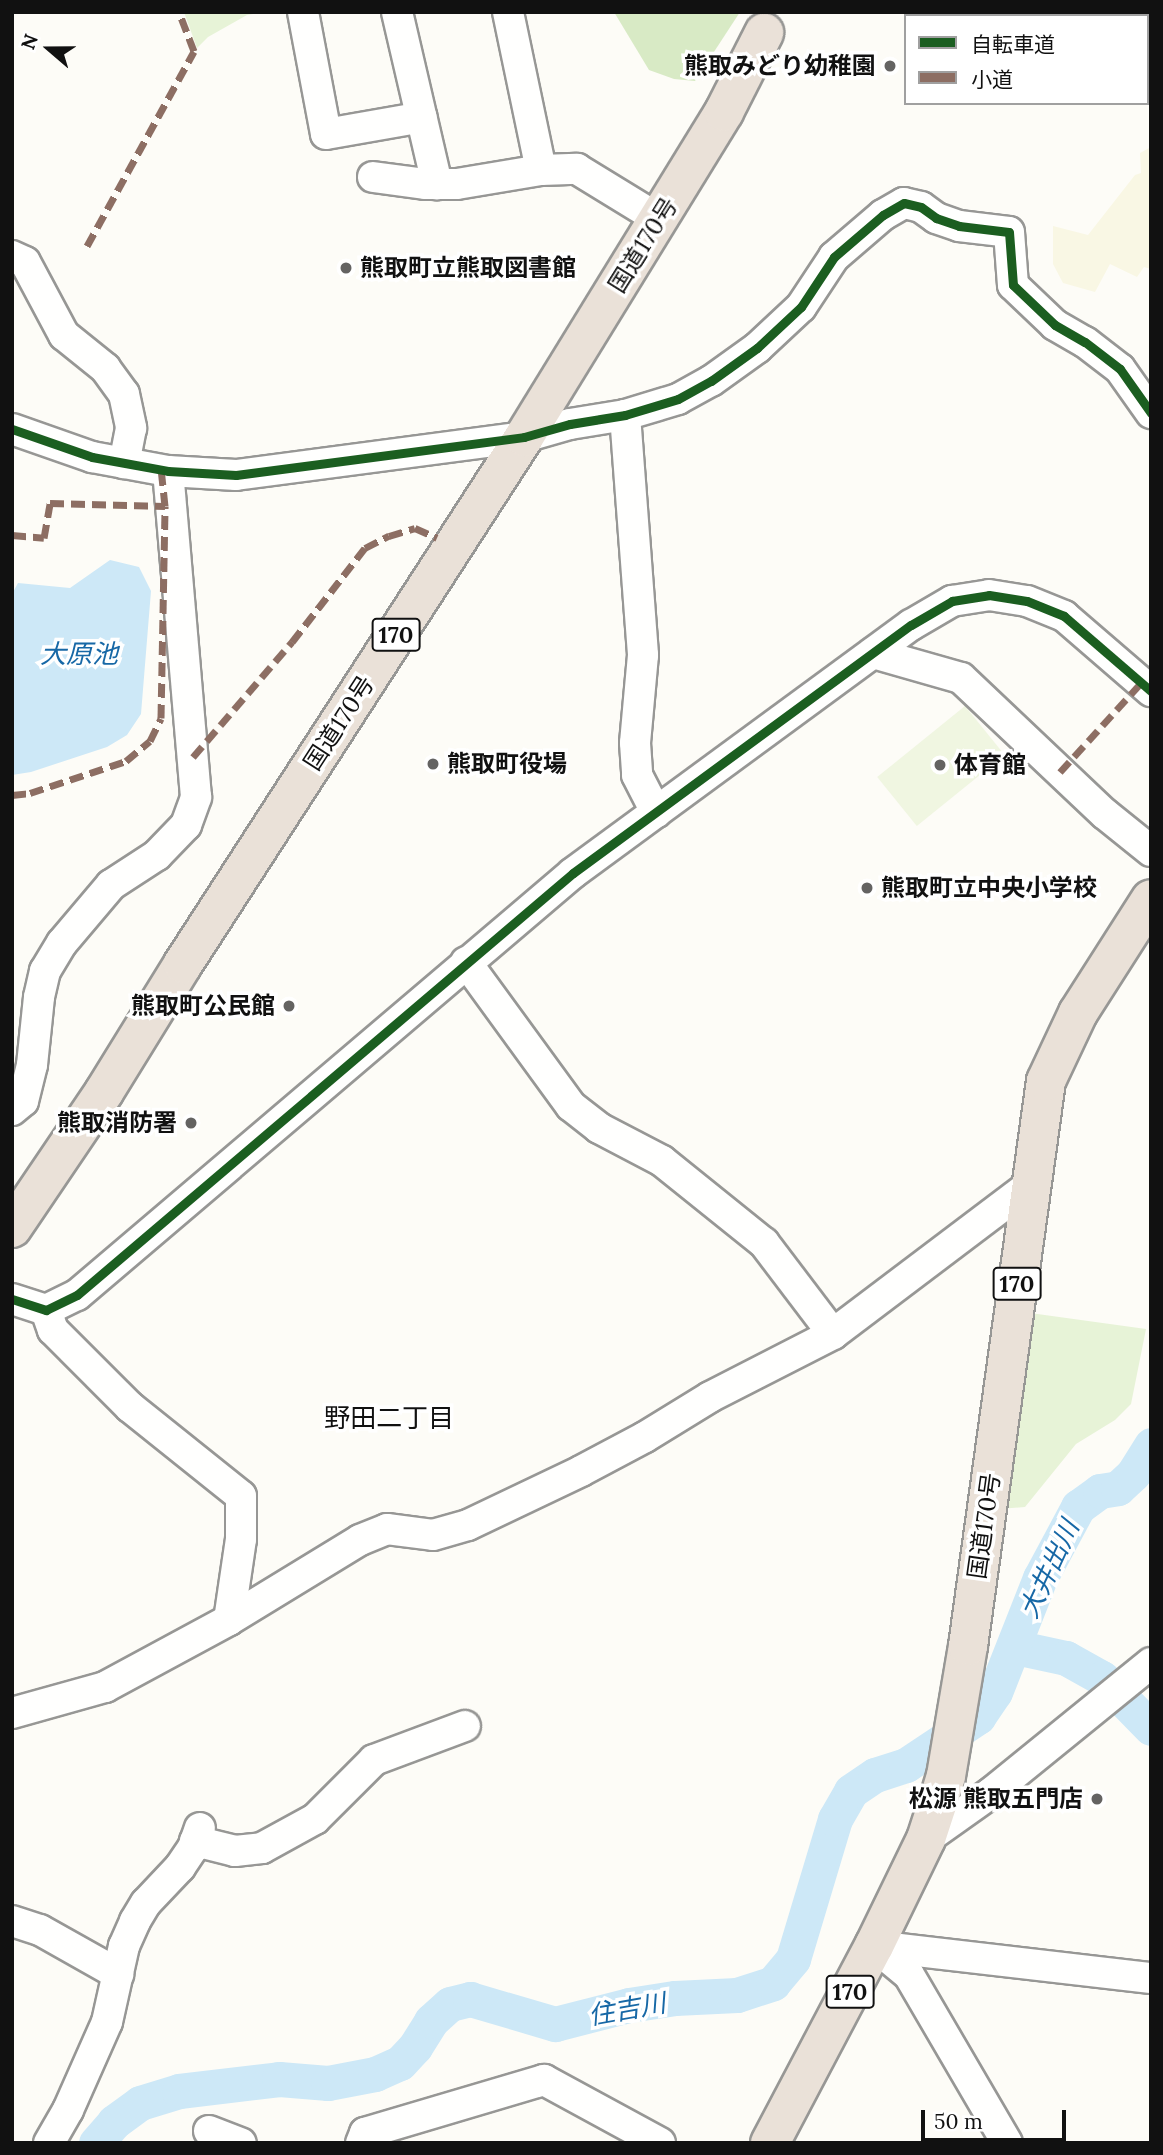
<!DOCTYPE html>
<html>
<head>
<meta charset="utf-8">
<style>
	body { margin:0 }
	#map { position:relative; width:1163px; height:2155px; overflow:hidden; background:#fdfcf7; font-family:Lora,"Noto Sans JP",serif }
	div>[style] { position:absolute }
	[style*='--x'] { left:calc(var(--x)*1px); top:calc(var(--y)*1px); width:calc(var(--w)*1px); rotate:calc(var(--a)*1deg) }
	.farmland>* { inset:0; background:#f9f7e4 }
	.green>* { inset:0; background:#e7f3d7 }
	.forest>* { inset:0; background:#d8eac5 }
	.pitch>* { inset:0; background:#f0f6e1; transform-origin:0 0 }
	.water>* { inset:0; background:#cde8f7 }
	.river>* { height:35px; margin:-17.5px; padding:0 17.5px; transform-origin:17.5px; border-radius:17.5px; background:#cde8f7 }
	.roads { filter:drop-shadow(2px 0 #979795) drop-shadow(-2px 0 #979795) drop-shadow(0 2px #979795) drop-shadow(0 -2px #979795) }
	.minor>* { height:30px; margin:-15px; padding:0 15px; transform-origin:15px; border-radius:15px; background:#fffffe }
	.highway>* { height:38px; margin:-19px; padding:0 19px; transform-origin:19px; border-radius:19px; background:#eae1d8 }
	.quiet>* { height:7px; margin-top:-3.5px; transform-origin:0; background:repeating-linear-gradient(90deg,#8d6e63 0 14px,transparent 0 21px) }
	.cycleway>* { height:9px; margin:-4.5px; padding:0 4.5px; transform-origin:4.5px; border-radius:4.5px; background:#1b5e20 }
	.dots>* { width:19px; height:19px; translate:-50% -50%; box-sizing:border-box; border:4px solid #fff; border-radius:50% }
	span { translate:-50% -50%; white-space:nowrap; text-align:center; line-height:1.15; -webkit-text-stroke:7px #fff; paint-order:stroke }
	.shield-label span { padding:2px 5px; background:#fff; border:2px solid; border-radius:5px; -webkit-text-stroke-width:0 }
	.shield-label { font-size:23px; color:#111; font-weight:700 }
	.poi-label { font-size:24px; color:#111; font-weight:700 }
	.right { translate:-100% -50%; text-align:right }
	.left { translate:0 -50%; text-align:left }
	.street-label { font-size:24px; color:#111 }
	.water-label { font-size:26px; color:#1768a6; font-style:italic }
	.neighbourhood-label { font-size:26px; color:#111 }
	.frame { position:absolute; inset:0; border:14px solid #111; pointer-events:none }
	.legend { position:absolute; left:904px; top:14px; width:245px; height:91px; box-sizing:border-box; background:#fff; border:2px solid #a0a0a0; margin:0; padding:9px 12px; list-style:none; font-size:21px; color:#111 }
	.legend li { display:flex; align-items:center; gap:14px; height:35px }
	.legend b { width:35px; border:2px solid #a0a0a0 }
	.north { position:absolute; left:14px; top:14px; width:70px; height:70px; -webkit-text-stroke:5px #fff; paint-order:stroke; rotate:290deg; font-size:19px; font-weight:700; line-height:28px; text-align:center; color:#111 }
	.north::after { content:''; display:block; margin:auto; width:24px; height:32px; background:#111; clip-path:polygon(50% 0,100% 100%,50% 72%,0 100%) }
	.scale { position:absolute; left:921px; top:2110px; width:145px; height:32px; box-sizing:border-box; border:4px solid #111; border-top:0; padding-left:9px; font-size:21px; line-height:24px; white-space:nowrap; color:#111; -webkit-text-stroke:5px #fff; paint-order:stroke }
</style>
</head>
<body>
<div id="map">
	<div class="farmland">
		<div style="clip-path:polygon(1151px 147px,1151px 269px,1144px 267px,1137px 277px,1110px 264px,1095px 292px,1063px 283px,1053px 264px,1053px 226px,1088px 235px,1135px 175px,1141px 173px,1140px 153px)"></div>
	</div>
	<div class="green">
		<div style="clip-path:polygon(184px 12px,265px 12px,247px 15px,208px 37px,197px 48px)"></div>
		<div style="clip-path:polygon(1023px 1312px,1146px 1329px,1131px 1404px,1115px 1420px,1076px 1444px,1025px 1507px,999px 1509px)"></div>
	</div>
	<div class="forest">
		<div style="clip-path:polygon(614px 12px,740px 12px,695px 81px,674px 79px,649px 70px)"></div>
	</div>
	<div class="pitch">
		<div style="left:965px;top:706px;width:63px;height:113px;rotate:51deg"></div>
	</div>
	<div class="water">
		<div style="clip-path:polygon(110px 560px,139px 567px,151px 591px,141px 714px,127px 735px,107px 747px,31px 772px,12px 775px,12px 594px,18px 583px,70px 588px)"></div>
	</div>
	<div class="river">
		<div style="--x:1015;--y:1647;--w:52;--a:12.2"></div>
		<div style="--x:1066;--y:1658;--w:41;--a:29.1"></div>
		<div style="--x:1102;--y:1678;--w:70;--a:45.6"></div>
		<div style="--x:96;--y:2143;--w:28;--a:-49"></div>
		<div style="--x:114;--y:2122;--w:32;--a:-36"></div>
		<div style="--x:140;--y:2103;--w:41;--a:-17.1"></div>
		<div style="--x:179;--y:2091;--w:101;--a:-6.8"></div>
		<div style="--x:279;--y:2079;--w:49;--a:4.7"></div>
		<div style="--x:328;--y:2083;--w:48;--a:-10.8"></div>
		<div style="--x:375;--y:2074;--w:27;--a:-24"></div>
		<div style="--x:400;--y:2063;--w:22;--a:-47"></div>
		<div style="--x:415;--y:2047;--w:31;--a:-58"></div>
		<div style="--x:431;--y:2021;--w:25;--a:-42"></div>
		<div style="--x:450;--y:2004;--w:21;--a:-14"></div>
		<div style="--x:470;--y:1999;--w:89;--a:16.4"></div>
		<div style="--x:555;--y:2024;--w:76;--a:-14.4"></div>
		<div style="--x:629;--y:2005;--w:47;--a:-8.7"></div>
		<div style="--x:675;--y:1998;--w:62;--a:-2.8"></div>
		<div style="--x:737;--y:1995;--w:38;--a:-18"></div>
		<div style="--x:773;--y:1983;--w:31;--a:-50"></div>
		<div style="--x:793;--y:1959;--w:146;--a:-73.3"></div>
		<div style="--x:835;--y:1819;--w:32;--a:-60"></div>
		<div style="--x:851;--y:1791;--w:29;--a:-34"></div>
		<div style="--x:875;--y:1775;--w:33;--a:-18"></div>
		<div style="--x:906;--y:1765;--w:87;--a:-33.7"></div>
		<div style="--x:978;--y:1717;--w:30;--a:-56"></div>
		<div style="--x:995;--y:1692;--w:123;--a:-68.5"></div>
		<div style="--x:1040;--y:1578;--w:81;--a:-61.8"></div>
		<div style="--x:1078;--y:1507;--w:27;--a:-36"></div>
		<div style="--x:1100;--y:1491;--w:18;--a:-9"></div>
		<div style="--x:1118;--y:1488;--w:21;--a:-43"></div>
		<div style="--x:1133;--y:1474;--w:34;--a:-58"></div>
	</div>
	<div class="roads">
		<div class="minor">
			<div style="--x:303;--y:12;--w:124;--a:79.3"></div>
			<div style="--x:326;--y:134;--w:97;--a:-10"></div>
			<div style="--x:397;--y:12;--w:177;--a:76.9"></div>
			<div style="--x:508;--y:12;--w:161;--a:78.2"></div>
			<div style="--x:541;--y:170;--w:36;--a:-2"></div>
			<div style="--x:577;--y:169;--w:79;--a:31.5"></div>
			<div style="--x:373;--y:177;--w:52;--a:7.7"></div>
			<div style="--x:425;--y:184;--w:32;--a:0"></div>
			<div style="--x:457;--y:184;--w:85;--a:-9.5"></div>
			<div style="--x:12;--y:256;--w:14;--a:25"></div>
			<div style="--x:25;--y:262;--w:83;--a:61.9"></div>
			<div style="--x:64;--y:335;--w:53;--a:38.8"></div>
			<div style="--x:105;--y:368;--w:32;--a:54"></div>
			<div style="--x:124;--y:394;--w:35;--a:78"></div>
			<div style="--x:131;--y:428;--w:36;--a:101"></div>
			<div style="--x:625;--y:415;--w:241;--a:85.7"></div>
			<div style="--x:643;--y:655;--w:88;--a:95.2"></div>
			<div style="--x:635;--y:743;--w:32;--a:86"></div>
			<div style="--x:637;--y:775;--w:42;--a:62.8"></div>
			<div style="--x:12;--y:429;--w:85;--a:19.3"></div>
			<div style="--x:92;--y:457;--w:77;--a:10.4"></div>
			<div style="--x:168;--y:471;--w:68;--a:3.4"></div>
			<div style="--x:236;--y:475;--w:290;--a:-7.5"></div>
			<div style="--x:524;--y:437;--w:48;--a:-15.8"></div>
			<div style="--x:570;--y:424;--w:56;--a:-9.3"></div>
			<div style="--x:625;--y:415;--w:55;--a:-16.8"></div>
			<div style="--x:678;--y:399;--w:38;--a:-29"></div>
			<div style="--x:711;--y:381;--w:57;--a:-35.7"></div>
			<div style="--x:757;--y:348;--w:60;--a:-43"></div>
			<div style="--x:801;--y:307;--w:60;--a:-56.6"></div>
			<div style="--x:834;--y:257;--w:65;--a:-40.6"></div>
			<div style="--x:883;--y:215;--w:24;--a:-30"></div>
			<div style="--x:904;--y:203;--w:17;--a:13"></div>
			<div style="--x:921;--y:207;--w:19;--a:36"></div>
			<div style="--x:936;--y:218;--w:24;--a:19"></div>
			<div style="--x:959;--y:226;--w:50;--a:6.8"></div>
			<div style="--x:1009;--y:232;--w:53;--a:85.7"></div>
			<div style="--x:1013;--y:285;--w:58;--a:43.6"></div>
			<div style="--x:1055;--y:325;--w:34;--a:30"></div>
			<div style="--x:1085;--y:342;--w:44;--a:37.6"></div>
			<div style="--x:1120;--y:369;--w:54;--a:54.8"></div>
			<div style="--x:873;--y:653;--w:91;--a:15.9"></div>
			<div style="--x:961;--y:678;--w:198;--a:43.4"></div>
			<div style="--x:1105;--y:814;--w:59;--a:38.8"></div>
			<div style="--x:466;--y:962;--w:178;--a:53.9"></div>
			<div style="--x:571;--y:1106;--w:36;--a:38"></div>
			<div style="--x:599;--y:1128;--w:71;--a:27.6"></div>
			<div style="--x:662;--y:1161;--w:131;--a:38.8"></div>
			<div style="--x:764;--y:1243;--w:114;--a:52.8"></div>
			<div style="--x:12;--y:1110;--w:14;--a:-39"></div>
			<div style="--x:23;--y:1101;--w:37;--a:-76"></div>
			<div style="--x:32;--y:1065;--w:68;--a:-84.1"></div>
			<div style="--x:39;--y:997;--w:27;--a:-77"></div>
			<div style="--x:45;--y:971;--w:33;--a:-59"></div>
			<div style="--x:62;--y:943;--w:76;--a:-49.8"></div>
			<div style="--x:111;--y:885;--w:55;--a:-33.1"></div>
			<div style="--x:157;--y:855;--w:42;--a:-46"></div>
			<div style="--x:186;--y:825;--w:30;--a:-70"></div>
			<div style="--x:196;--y:797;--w:327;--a:-94.9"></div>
			<div style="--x:12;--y:1299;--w:36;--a:18"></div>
			<div style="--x:46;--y:1310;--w:34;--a:-26"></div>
			<div style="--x:77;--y:1295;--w:651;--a:-40.39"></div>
			<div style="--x:573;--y:873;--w:419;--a:-36.3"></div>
			<div style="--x:911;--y:625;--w:48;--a:-30.3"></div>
			<div style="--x:952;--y:601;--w:37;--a:-9"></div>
			<div style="--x:989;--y:595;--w:38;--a:9"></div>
			<div style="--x:1027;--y:601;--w:40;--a:22"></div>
			<div style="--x:1064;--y:616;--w:115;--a:40.8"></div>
			<div style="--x:46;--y:1310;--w:21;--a:71"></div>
			<div style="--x:53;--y:1330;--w:109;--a:45"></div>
			<div style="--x:130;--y:1407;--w:142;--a:38.7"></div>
			<div style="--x:241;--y:1496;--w:43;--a:90"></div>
			<div style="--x:241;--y:1539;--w:82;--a:98.4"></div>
			<div style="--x:12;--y:1713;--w:97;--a:-15.6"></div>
			<div style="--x:105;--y:1687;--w:141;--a:-28.4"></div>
			<div style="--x:229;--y:1620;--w:153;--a:-31.4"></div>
			<div style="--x:360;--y:1540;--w:29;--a:-22"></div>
			<div style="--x:387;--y:1529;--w:46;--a:7.4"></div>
			<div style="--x:433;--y:1535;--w:36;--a:-16"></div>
			<div style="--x:468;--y:1525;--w:125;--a:-25.5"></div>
			<div style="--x:581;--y:1471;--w:72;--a:-28"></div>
			<div style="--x:645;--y:1437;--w:76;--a:-31.6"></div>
			<div style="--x:710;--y:1397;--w:138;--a:-27.1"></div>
			<div style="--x:833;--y:1334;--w:247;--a:-37.1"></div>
			<div style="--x:926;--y:1839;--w:80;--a:-35.3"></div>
			<div style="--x:991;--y:1793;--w:206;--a:-39.1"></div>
			<div style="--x:195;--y:1841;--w:41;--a:14"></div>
			<div style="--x:235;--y:1851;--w:27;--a:-6"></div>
			<div style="--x:262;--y:1848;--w:60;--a:-28.7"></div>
			<div style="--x:315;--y:1819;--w:83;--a:-45"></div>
			<div style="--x:374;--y:1760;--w:97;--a:-20.5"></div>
			<div style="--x:12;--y:1921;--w:29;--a:18"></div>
			<div style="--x:40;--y:1930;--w:90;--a:29.4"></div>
			<div style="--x:874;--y:1946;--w:279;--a:6.6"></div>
			<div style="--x:874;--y:1946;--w:45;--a:39.6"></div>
			<div style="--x:909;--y:1975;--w:194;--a:59.7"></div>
			<div style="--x:209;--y:2131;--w:34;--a:21"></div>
			<div style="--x:49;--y:2143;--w:38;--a:-60"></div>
			<div style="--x:68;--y:2110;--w:96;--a:-66.1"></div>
			<div style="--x:107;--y:2022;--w:78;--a:-77.4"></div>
			<div style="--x:124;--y:1946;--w:27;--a:-66"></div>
			<div style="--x:135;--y:1921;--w:21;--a:-59"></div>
			<div style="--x:146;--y:1903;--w:50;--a:-46.6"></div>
			<div style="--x:180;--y:1867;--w:23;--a:-56"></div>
			<div style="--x:193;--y:1848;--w:21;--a:-71"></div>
			<div style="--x:361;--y:2143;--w:11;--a:-68"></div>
			<div style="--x:365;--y:2133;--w:187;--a:-16.5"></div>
			<div style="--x:544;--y:2080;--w:132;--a:28.5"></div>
		</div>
		<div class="highway">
			<div style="--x:12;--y:1228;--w:164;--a:-55.9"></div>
			<div style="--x:104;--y:1092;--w:150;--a:-58.3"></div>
			<div style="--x:183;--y:964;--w:628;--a:-57.09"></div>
			<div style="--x:524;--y:437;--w:382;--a:-58.4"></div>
			<div style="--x:724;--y:112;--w:89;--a:-63.1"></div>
			<div style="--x:770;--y:2143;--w:223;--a:-62.2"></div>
			<div style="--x:874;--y:1946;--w:119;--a:-64.1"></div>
			<div style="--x:926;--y:1839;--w:39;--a:-72"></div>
			<div style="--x:938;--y:1802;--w:27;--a:-73"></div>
			<div style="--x:946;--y:1776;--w:132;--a:-80.4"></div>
			<div style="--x:968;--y:1646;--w:570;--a:-82.14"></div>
			<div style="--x:1046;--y:1081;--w:75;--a:-64.8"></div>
			<div style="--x:1078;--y:1013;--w:135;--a:-57.4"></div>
		</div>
	</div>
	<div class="quiet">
		<div style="--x:87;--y:246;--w:222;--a:-61.2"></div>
		<div style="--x:194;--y:51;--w:42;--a:-111"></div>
		<div style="--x:12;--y:535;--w:32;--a:5"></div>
		<div style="--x:44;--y:538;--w:36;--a:-80"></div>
		<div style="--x:50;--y:503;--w:115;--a:1.5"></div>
		<div style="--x:193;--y:757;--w:152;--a:-49.3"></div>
		<div style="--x:292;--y:642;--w:119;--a:-52.2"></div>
		<div style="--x:365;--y:548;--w:27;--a:-27"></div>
		<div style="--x:389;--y:536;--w:27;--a:-17"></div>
		<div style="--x:415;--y:528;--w:24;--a:24"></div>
		<div style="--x:1060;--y:772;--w:122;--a:-47.7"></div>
		<div style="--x:12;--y:795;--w:18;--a:-6"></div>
		<div style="--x:30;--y:793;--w:101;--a:-18.4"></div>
		<div style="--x:126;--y:761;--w:31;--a:-40"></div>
		<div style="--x:150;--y:741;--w:25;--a:-64"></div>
		<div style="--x:161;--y:718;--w:212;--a:-88.9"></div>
		<div style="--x:165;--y:506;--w:36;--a:-96"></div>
	</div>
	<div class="cycleway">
		<div style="--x:12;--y:429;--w:85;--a:19.3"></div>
		<div style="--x:92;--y:457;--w:77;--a:10.4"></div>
		<div style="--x:168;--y:471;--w:68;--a:3.4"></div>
		<div style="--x:236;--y:475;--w:290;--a:-7.5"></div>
		<div style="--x:524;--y:437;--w:48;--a:-15.8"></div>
		<div style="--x:570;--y:424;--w:56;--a:-9.3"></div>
		<div style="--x:625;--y:415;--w:55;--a:-16.8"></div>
		<div style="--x:678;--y:399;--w:38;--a:-29"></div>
		<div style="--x:711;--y:381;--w:57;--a:-35.7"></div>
		<div style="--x:757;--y:348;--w:60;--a:-43"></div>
		<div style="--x:801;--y:307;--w:60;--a:-56.6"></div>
		<div style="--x:834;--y:257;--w:65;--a:-40.6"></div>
		<div style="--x:883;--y:215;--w:24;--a:-30"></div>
		<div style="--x:904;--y:203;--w:17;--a:13"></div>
		<div style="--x:921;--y:207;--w:19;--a:36"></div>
		<div style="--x:936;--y:218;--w:24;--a:19"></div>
		<div style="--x:959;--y:226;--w:50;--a:6.8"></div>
		<div style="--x:1009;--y:232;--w:53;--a:85.7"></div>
		<div style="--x:1013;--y:285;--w:58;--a:43.6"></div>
		<div style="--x:1055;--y:325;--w:34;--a:30"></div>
		<div style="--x:1085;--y:342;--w:44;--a:37.6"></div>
		<div style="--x:1120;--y:369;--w:54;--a:54.8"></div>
		<div style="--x:12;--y:1299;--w:36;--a:18"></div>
		<div style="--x:46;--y:1310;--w:34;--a:-26"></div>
		<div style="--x:77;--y:1295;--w:651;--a:-40.39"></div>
		<div style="--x:573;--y:873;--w:419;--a:-36.3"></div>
		<div style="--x:911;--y:625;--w:48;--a:-30.3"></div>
		<div style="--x:952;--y:601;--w:37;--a:-9"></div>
		<div style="--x:989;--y:595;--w:38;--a:9"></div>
		<div style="--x:1027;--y:601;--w:40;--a:22"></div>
		<div style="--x:1064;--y:616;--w:115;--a:40.8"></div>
	</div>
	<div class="dots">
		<div style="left:890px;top:66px;background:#646362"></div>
		<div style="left:346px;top:268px;background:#646362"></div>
		<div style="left:433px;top:764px;background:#646362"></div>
		<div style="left:940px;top:765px;background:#646362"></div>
		<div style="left:867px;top:888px;background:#646362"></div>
		<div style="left:289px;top:1006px;background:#646362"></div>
		<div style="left:191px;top:1123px;background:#646362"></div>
		<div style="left:1097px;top:1799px;background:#646362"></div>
	</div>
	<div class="shield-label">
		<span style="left:396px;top:635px">170</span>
		<span style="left:1017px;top:1284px">170</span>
		<span style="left:850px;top:1992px">170</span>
	</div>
	<div class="poi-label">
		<span class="right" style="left:876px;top:66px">熊取みどり幼稚園</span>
		<span class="left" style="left:360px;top:268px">熊取町立熊取図書館</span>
		<span class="left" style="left:447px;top:764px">熊取町役場</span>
		<span class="left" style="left:954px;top:765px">体育館</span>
		<span class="left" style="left:881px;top:888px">熊取町立中央小学校</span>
		<span class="right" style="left:275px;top:1006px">熊取町公民館</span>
		<span class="right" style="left:177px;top:1123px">熊取消防署</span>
		<span class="right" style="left:1083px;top:1799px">松源 熊取五門店</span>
	</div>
	<div class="street-label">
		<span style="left:643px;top:245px;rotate:-58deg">国道170号</span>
		<span style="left:339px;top:723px;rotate:-57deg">国道170号</span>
		<span style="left:984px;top:1526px;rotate:-82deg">国道170号</span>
	</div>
	<div class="water-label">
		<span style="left:79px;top:654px">大原池</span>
		<span style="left:1049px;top:1569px;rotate:-65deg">大井出川</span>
		<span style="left:627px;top:2009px;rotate:-10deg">住吉川</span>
	</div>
	<div class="neighbourhood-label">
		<span style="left:389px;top:1418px">野田二丁目</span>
	</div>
	<div class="frame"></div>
	<ul class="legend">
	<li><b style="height:9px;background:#1b5e20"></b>自転車道</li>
	<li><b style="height:9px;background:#8d6e63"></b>小道</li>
	</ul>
	<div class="north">N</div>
	<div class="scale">50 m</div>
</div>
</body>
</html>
